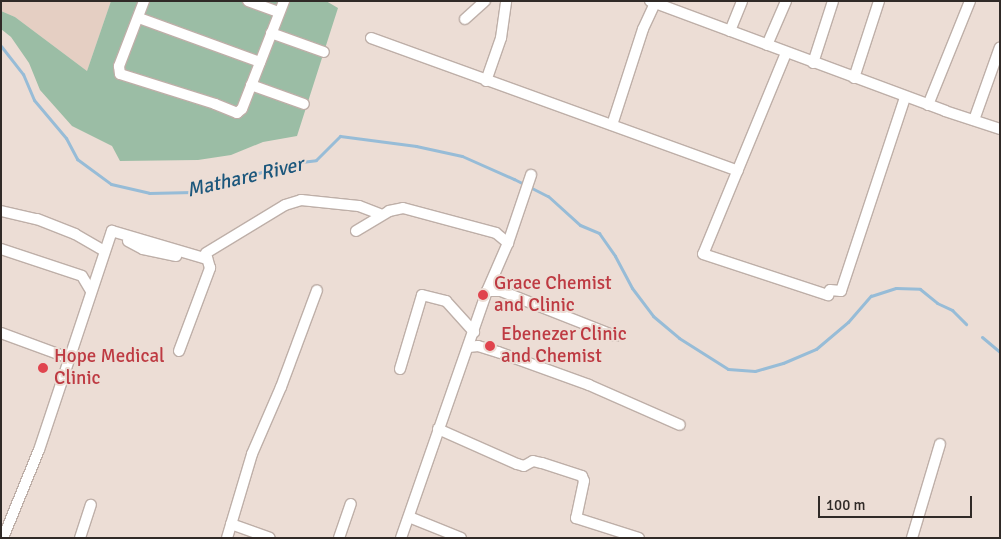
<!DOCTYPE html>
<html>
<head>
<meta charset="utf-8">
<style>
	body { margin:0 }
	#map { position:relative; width:1001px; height:539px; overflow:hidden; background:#ecddd5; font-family:Signika,sans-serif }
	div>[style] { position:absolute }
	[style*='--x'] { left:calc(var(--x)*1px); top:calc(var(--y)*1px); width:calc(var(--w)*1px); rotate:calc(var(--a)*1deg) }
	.built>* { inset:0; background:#e5cfc3 }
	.green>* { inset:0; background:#9bbda5 }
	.stream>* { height:3px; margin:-1.5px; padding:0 1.5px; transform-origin:1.5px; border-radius:1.5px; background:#97bcd7 }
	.roads { filter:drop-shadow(1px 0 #beafa8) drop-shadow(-1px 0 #beafa8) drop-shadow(0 1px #beafa8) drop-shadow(0 -1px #beafa8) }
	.minor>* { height:10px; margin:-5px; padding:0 5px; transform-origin:5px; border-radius:5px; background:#fff }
	.dots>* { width:14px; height:14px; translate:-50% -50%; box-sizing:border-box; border:2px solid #ecddd5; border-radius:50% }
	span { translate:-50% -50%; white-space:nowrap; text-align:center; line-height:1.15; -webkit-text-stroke:4px #ecddd5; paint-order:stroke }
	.health-label { font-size:19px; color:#be3a42 }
	.left { translate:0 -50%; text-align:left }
	.water-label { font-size:20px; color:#1c577c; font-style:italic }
	.frame { position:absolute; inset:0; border:2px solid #302a27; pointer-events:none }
	.scale { position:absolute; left:818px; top:496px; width:154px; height:22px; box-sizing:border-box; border:2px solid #302a27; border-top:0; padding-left:6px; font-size:15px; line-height:18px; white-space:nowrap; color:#302a27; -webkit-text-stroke:4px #ecddd5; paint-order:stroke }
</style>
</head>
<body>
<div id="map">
	<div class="built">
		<div style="clip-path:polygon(1px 1px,111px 1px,87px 71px,15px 17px,1px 11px)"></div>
	</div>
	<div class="green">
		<div style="clip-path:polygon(111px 1px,326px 1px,338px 8px,297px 136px,263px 142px,231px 155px,198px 160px,120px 161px,112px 146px,72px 126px,40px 90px,29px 63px,11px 37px,1px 29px,1px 11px,15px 17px,87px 71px)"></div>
	</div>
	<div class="stream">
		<div style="--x:1;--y:46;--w:36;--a:52"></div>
		<div style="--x:23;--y:74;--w:28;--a:67"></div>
		<div style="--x:34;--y:100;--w:50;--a:49.9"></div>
		<div style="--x:66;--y:138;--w:24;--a:62"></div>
		<div style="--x:77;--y:159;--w:42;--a:36.3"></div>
		<div style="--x:111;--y:184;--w:39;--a:13"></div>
		<div style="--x:149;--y:193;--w:44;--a:-1.3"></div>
		<div style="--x:193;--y:192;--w:104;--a:-16.2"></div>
		<div style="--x:293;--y:163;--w:23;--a:-7"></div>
		<div style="--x:316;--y:160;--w:34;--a:-45"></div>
		<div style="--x:340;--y:136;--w:77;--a:7.5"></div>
		<div style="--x:416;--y:146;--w:47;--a:12.3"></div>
		<div style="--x:462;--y:156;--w:57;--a:23.9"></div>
		<div style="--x:514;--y:179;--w:38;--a:27"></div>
		<div style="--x:548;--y:196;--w:43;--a:42.2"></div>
		<div style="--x:580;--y:225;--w:21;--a:23"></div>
		<div style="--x:599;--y:233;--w:28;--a:55"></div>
		<div style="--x:615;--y:256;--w:36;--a:62"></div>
		<div style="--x:632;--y:288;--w:35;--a:53"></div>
		<div style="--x:653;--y:316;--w:34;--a:40"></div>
		<div style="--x:679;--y:338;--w:58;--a:32.3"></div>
		<div style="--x:728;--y:369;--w:27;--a:4"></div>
		<div style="--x:755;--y:371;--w:29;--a:-16"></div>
		<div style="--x:783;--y:363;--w:36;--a:-23"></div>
		<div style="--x:816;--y:349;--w:42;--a:-40.2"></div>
		<div style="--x:848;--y:322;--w:35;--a:-49"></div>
		<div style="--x:871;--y:296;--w:26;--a:-18"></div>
		<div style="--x:896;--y:288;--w:24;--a:2"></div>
		<div style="--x:920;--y:289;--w:22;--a:39"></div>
		<div style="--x:937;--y:303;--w:17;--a:25"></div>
		<div style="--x:952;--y:310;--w:20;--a:45"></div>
		<div style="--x:982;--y:337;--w:23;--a:40"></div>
	</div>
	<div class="roads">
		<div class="minor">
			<div style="--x:144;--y:1;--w:70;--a:111"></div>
			<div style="--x:119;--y:66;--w:8;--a:83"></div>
			<div style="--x:120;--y:74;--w:100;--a:17.5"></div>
			<div style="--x:215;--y:104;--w:24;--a:22"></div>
			<div style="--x:237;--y:113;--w:6;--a:-39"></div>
			<div style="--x:242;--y:109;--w:116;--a:-68.7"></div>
			<div style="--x:248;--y:1;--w:33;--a:20"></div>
			<div style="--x:650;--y:1;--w:315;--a:20.4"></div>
			<div style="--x:945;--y:111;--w:58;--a:18.1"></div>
			<div style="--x:139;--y:18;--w:129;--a:20"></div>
			<div style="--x:465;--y:19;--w:27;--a:-42"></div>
			<div style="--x:730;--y:31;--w:32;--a:-68"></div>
			<div style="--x:271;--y:33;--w:56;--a:19.7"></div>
			<div style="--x:371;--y:38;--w:390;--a:19.9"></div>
			<div style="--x:767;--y:45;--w:48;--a:-66.6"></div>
			<div style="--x:786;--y:53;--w:217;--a:112.4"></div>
			<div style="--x:703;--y:254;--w:132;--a:18.2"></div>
			<div style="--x:828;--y:295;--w:5;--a:-68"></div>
			<div style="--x:830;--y:290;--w:11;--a:5"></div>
			<div style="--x:841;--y:291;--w:204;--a:-71.7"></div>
			<div style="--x:813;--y:63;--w:65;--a:-72.1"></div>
			<div style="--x:854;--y:78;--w:81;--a:-72"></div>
			<div style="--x:486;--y:81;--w:46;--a:-70.8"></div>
			<div style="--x:501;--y:38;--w:37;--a:-82"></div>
			<div style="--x:251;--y:85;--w:56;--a:19.7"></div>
			<div style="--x:928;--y:105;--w:112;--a:-68"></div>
			<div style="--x:974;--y:120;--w:77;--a:-70.4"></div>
			<div style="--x:612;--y:125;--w:101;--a:-72.1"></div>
			<div style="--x:643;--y:29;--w:29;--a:-65"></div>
			<div style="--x:1;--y:211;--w:37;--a:13"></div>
			<div style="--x:37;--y:219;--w:41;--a:21.5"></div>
			<div style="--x:75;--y:234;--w:34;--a:30"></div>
			<div style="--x:356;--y:231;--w:39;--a:-31"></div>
			<div style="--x:389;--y:211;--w:14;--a:-12"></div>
			<div style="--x:403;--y:208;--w:96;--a:15"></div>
			<div style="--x:496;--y:233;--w:16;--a:40"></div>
			<div style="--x:128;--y:241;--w:17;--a:28"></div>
			<div style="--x:143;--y:249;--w:34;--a:12"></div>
			<div style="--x:1;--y:249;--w:85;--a:18.4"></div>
			<div style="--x:82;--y:276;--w:17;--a:59"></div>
			<div style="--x:206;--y:253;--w:92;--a:-31.3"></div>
			<div style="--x:285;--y:205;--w:17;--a:-17"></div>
			<div style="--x:301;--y:200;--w:58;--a:5.9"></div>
			<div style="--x:359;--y:206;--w:22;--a:21"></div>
			<div style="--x:487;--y:291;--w:14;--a:0"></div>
			<div style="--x:501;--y:291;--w:123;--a:21.5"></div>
			<div style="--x:1;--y:333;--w:72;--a:20.2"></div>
			<div style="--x:469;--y:347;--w:9;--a:-6"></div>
			<div style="--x:478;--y:346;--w:21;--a:17"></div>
			<div style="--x:498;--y:352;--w:97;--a:19.9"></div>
			<div style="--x:589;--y:385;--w:99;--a:23.7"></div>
			<div style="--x:179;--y:351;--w:89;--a:-69.5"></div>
			<div style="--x:210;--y:268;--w:15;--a:-106"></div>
			<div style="--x:400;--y:369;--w:77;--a:-73.4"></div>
			<div style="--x:422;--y:295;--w:25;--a:14"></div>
			<div style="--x:446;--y:301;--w:42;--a:47.9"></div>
			<div style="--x:438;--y:429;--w:86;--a:23.9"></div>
			<div style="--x:517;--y:464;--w:7;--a:16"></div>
			<div style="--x:524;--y:466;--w:10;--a:-29"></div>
			<div style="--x:533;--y:461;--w:9;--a:13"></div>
			<div style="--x:542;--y:463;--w:42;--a:18"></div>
			<div style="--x:582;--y:476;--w:5;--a:68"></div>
			<div style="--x:584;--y:481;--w:38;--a:102"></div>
			<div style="--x:576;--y:518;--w:66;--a:17.6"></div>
			<div style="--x:409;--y:517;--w:56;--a:22"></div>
			<div style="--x:231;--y:524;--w:41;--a:19.7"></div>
			<div style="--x:3;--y:538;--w:95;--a:-67.8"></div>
			<div style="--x:39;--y:450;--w:231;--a:-71.6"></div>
			<div style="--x:112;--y:231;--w:99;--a:16.4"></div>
			<div style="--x:80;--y:538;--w:35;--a:-72"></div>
			<div style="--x:227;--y:538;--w:88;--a:-73.4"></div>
			<div style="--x:252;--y:454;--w:73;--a:-66.6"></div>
			<div style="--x:281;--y:387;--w:103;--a:-69.6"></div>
			<div style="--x:339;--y:538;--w:36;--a:-71"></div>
			<div style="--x:401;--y:538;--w:262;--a:-70.8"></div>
			<div style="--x:487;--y:291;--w:52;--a:-66.4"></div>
			<div style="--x:508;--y:243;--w:72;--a:-71.3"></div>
			<div style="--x:912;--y:538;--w:98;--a:-73.4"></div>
		</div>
	</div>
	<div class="dots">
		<div style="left:483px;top:295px;background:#e0444e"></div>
		<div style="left:490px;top:346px;background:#e0444e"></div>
		<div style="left:43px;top:368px;background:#e0444e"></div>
	</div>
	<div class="health-label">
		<span class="left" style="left:494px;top:295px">Grace Chemist<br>and Clinic</span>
		<span class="left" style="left:501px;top:346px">Ebenezer Clinic<br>and Chemist</span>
		<span class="left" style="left:54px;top:368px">Hope Medical<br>Clinic</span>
	</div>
	<div class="water-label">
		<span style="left:245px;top:177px;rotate:-13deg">Mathare River</span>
	</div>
	<div class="frame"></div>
	<div class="scale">100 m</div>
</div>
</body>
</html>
